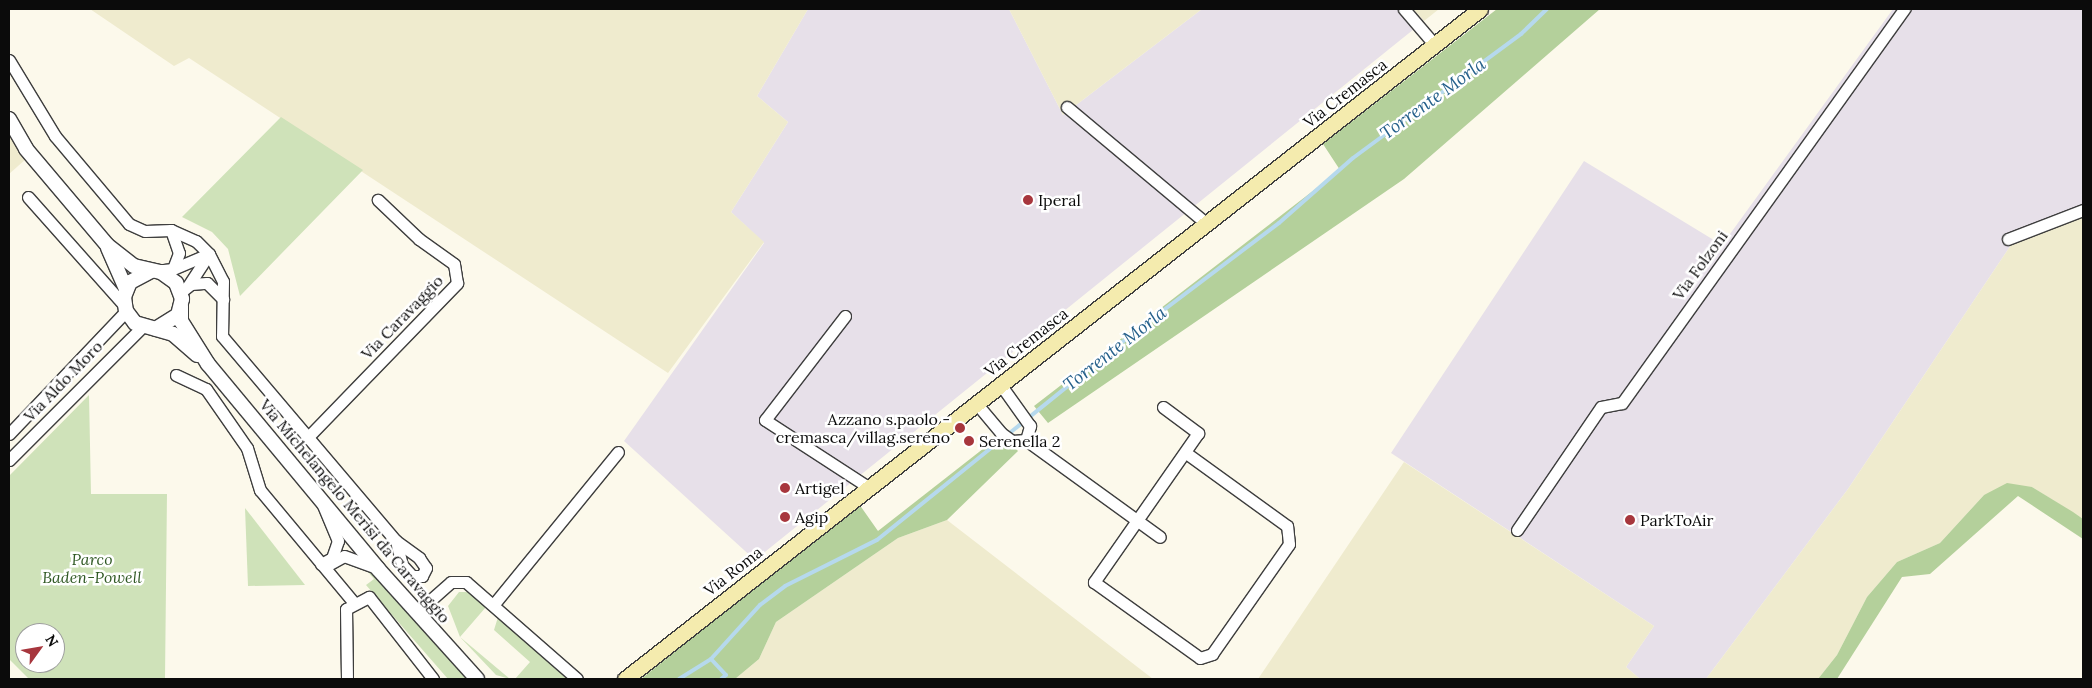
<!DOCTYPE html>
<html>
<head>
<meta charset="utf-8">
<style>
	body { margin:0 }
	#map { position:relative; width:2092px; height:688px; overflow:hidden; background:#fcf9eb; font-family:Lora,serif }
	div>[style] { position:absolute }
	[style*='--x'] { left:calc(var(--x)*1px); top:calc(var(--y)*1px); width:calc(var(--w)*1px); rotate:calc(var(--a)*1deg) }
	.industrial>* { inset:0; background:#e7e0e9 }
	.farmland>* { inset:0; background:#efebce }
	.green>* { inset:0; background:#cfe2b9 }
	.forest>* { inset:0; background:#b4d09b }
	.stream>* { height:4px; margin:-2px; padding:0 2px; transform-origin:2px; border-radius:2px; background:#b6d9ed }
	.roads { filter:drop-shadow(1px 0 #3e3e3e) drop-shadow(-1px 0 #3e3e3e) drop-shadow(0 1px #3e3e3e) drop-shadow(0 -1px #3e3e3e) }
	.minor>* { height:11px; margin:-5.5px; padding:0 5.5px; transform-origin:5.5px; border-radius:5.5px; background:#fff }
	.tertiary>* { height:14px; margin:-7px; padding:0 7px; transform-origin:7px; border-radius:7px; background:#fff }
	.secondary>* { height:15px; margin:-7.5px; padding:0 7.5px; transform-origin:7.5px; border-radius:7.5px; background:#f4ebae }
	.dots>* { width:14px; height:14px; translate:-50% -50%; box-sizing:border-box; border:2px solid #fff; border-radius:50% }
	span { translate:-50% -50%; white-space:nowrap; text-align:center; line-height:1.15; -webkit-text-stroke:5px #fff; paint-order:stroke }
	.street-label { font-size:16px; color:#0b0b0b }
	.poi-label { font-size:16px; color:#0b0b0b }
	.left { translate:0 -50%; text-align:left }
	.right { translate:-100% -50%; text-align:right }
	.park-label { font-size:16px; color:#305924; font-style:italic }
	.water-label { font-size:18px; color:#25608b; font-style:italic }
	.frame { position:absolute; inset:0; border:10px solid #0b0b0b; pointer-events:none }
	.north { position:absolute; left:15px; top:623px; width:50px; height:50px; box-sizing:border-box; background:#fff; border:1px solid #9d9d9d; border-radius:50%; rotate:58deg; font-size:14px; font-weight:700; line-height:20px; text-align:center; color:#0b0b0b }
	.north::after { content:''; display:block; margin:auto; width:18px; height:22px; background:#a7363d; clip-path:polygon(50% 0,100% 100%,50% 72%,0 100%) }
</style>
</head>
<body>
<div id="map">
	<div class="industrial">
		<div style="clip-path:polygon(808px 9px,1009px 9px,1063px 115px,1202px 9px,1413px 9px,1424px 21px,755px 560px,624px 441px,764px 243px,731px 212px,788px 122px,757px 96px)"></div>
		<div style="clip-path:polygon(1893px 9px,2083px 9px,2083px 217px,2011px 245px,1848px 489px,1706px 679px,1640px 679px,1626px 667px,1654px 626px,1391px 453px,1584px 161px,1722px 245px)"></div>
	</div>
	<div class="farmland">
		<div style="clip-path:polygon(90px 9px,808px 9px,757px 96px,788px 122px,731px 212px,764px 242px,668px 373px,189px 58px,174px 66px)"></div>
		<div style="clip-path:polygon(1009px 9px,1202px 9px,1063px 115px)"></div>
		<div style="clip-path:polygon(1413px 9px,1439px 9px,1424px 21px)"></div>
		<div style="clip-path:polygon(9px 131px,26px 159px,9px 174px)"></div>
		<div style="clip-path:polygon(2083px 217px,2083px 519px,2032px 487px,1984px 495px,1940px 543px,1897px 562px,1867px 597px,1837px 655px,1818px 679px,1706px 679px,1848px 489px,2011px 245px)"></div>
		<div style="clip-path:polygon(1404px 462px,1654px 626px,1626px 667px,1640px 679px,1258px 679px)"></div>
		<div style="clip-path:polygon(947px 520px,1153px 679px,735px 679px,759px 659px,776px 622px,898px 538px)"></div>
	</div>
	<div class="green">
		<div style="clip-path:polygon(281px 117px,363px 170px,240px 296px,228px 249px,212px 232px,182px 217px)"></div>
		<div style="clip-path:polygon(evenodd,89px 395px,91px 494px,167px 494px,165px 679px,29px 679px,9px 659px,9px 476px,89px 395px,25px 633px,55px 633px,55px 663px,25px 663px,25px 633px)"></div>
		<div style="clip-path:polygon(245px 508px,305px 585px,248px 586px)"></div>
		<div style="clip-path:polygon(361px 564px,368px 567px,471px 679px,448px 679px,366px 585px,374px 579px)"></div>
		<div style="clip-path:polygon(459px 592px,471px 592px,486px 607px,460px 637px,510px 679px,496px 675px,460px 637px,448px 606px)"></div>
		<div style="clip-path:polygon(498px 617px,571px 679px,515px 679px,530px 662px,494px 630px)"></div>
	</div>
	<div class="forest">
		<div style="clip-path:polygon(1497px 9px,1600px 9px,1404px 179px,1048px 423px,1034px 406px,1340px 170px,1323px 144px)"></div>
		<div style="clip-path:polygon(1002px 434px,1018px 451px,947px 520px,898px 538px,776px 622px,759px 659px,735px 679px,641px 679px,859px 504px,878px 531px)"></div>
		<div style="clip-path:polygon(2007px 483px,2032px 487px,2073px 512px,2083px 519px,2083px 539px,2018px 496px,1930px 574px,1902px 577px,1837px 679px,1818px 679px,1837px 655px,1867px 597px,1897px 562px,1940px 543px,1984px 495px)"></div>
	</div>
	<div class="stream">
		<div style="--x:711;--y:659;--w:22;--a:47"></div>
		<div style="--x:726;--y:675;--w:6;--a:141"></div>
		<div style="--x:679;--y:679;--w:38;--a:-32"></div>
		<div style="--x:711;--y:659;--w:73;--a:-47.8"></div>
		<div style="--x:760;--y:605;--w:31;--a:-37"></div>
		<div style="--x:785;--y:586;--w:103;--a:-26.6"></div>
		<div style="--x:877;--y:540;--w:338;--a:-38.9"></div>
		<div style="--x:1140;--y:328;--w:174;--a:-37.1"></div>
		<div style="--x:1279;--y:223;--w:98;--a:-41.3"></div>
		<div style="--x:1353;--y:158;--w:209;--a:-36.4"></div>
		<div style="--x:1521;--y:34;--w:36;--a:-44"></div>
	</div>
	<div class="roads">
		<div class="minor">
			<div style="--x:1404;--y:9;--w:46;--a:49.4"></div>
			<div style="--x:9;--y:60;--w:89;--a:58.8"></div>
			<div style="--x:55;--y:136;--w:115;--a:49.9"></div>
			<div style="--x:129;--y:224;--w:17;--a:24"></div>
			<div style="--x:145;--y:231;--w:26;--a:-2"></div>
			<div style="--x:171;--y:230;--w:27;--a:24"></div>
			<div style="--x:196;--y:241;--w:18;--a:45"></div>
			<div style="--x:209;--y:254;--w:30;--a:63"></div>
			<div style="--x:223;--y:281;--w:55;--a:91"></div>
			<div style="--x:222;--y:336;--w:269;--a:49.7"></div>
			<div style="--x:396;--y:541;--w:29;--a:36"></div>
			<div style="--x:419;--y:558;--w:12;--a:55"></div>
			<div style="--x:426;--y:568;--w:9;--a:117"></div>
			<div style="--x:422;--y:576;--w:10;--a:180"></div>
			<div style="--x:412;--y:576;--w:15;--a:-132"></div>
			<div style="--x:402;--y:565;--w:25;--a:-104"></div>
			<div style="--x:1067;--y:107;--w:182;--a:39.9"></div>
			<div style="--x:28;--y:197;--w:144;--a:48.4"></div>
			<div style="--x:171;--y:230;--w:24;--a:71"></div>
			<div style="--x:179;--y:253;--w:17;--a:111"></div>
			<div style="--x:2008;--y:239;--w:80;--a:-21.1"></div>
			<div style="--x:154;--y:271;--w:19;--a:-6"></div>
			<div style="--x:173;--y:269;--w:39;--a:-23"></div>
			<div style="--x:188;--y:286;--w:38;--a:-57"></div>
			<div style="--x:181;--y:292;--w:13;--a:-39"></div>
			<div style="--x:191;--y:284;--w:16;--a:-4"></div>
			<div style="--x:207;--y:283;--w:23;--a:45"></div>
			<div style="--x:845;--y:316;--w:131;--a:127.6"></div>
			<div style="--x:765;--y:420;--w:123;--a:33"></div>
			<div style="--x:176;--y:375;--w:33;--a:25"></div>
			<div style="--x:206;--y:389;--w:72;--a:55.2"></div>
			<div style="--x:247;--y:448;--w:44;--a:72.8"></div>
			<div style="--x:260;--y:490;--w:147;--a:50.2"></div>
			<div style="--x:976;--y:403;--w:39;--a:50"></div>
			<div style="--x:1001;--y:433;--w:14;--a:36"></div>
			<div style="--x:1012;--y:441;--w:14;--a:-4"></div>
			<div style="--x:1026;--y:440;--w:15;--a:-74"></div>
			<div style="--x:1030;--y:426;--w:52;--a:-125.5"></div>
			<div style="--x:1163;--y:407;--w:44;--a:36.6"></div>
			<div style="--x:1198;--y:433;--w:182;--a:124.9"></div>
			<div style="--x:1094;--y:582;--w:130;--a:35.6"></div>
			<div style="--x:1200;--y:658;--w:13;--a:-18"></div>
			<div style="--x:1212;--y:654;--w:134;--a:-55"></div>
			<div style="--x:1289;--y:544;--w:18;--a:-96"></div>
			<div style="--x:1287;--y:526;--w:125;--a:-144.1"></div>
			<div style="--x:9;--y:434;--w:170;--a:-46.4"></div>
			<div style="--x:307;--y:438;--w:216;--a:-45.9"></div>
			<div style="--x:457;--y:283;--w:19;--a:-99"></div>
			<div style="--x:454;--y:264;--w:43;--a:-144.5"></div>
			<div style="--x:419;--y:239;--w:57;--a:-136.4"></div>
			<div style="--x:1026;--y:440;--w:165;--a:35.9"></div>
			<div style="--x:9;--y:460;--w:188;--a:-45"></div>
			<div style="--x:1517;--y:530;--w:149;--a:-55.7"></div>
			<div style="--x:1601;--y:407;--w:21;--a:-11"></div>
			<div style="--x:1622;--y:403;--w:485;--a:-54.4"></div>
			<div style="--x:321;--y:564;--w:13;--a:-29"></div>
			<div style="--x:332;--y:558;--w:18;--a:-71"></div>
			<div style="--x:338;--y:541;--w:41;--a:-112.8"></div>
			<div style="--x:328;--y:565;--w:18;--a:-29"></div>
			<div style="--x:344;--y:556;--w:30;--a:20"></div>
			<div style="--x:494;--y:604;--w:196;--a:-50.8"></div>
			<div style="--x:417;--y:612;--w:45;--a:-41.4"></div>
			<div style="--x:451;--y:582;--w:15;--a:0"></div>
			<div style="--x:466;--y:582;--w:147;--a:41.1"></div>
			<div style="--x:347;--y:679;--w:70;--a:-90.8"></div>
			<div style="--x:346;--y:609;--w:26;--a:-28"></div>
			<div style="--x:369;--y:597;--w:104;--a:52"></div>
		</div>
		<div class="tertiary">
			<div style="--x:9;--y:119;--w:34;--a:60"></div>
			<div style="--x:26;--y:149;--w:126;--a:49.8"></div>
			<div style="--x:107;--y:245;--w:34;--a:38"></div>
			<div style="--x:134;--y:266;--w:28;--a:13"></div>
			<div style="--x:161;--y:272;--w:19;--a:36"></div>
			<div style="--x:176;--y:283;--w:17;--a:69"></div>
			<div style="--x:182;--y:299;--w:16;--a:104"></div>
			<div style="--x:178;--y:315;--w:26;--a:148"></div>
			<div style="--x:108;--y:248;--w:45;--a:66.3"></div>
			<div style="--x:151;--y:271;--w:24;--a:152"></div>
			<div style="--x:130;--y:282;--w:16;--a:112"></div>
			<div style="--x:124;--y:297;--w:14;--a:82"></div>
			<div style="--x:126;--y:311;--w:15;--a:53"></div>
			<div style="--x:135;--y:323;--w:40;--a:16"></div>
			<div style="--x:173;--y:334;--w:32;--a:41"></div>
			<div style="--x:181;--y:306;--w:15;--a:90"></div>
			<div style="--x:181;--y:321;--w:51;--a:57.9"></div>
			<div style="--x:208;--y:364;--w:266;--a:50.3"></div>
			<div style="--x:378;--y:569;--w:148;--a:48"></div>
		</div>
		<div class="secondary">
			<div style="--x:625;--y:679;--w:1086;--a:-38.08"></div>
		</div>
	</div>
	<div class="dots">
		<div style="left:1028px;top:200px;background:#a7363d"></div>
		<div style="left:960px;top:428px;background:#a7363d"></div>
		<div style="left:969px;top:441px;background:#a7363d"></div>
		<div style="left:785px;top:488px;background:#a7363d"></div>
		<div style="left:785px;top:517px;background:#a7363d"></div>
		<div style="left:1630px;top:520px;background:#a7363d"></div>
	</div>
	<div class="street-label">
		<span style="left:1345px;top:93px;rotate:-38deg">Via Cremasca</span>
		<span style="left:1700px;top:265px;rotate:-54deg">Via Folzoni</span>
		<span style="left:402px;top:317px;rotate:-46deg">Via Caravaggio</span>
		<span style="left:1026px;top:342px;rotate:-38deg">Via Cremasca</span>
		<span style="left:63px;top:381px;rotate:-46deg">Via Aldo Moro</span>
		<span style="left:355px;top:511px;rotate:50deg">Via Michelangelo Merisi da Caravaggio</span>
		<span style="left:733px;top:571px;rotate:-38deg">Via Roma</span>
	</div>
	<div class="poi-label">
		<span class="left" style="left:1038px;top:200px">Iperal</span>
		<span class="right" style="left:950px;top:428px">Azzano s.paolo -<br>cremasca/villag.sereno</span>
		<span class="left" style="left:979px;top:441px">Serenella 2</span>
		<span class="left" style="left:795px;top:488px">Artigel</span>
		<span class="left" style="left:795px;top:517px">Agip</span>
		<span class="left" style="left:1640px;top:520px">ParkToAir</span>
	</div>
	<div class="park-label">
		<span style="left:92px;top:568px">Parco<br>Baden-Powell</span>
	</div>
	<div class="water-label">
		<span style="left:1433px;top:99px;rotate:-36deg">Torrente Morla</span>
		<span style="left:1115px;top:349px;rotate:-38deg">Torrente Morla</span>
	</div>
	<div class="frame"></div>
	<div class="north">N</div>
</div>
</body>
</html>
